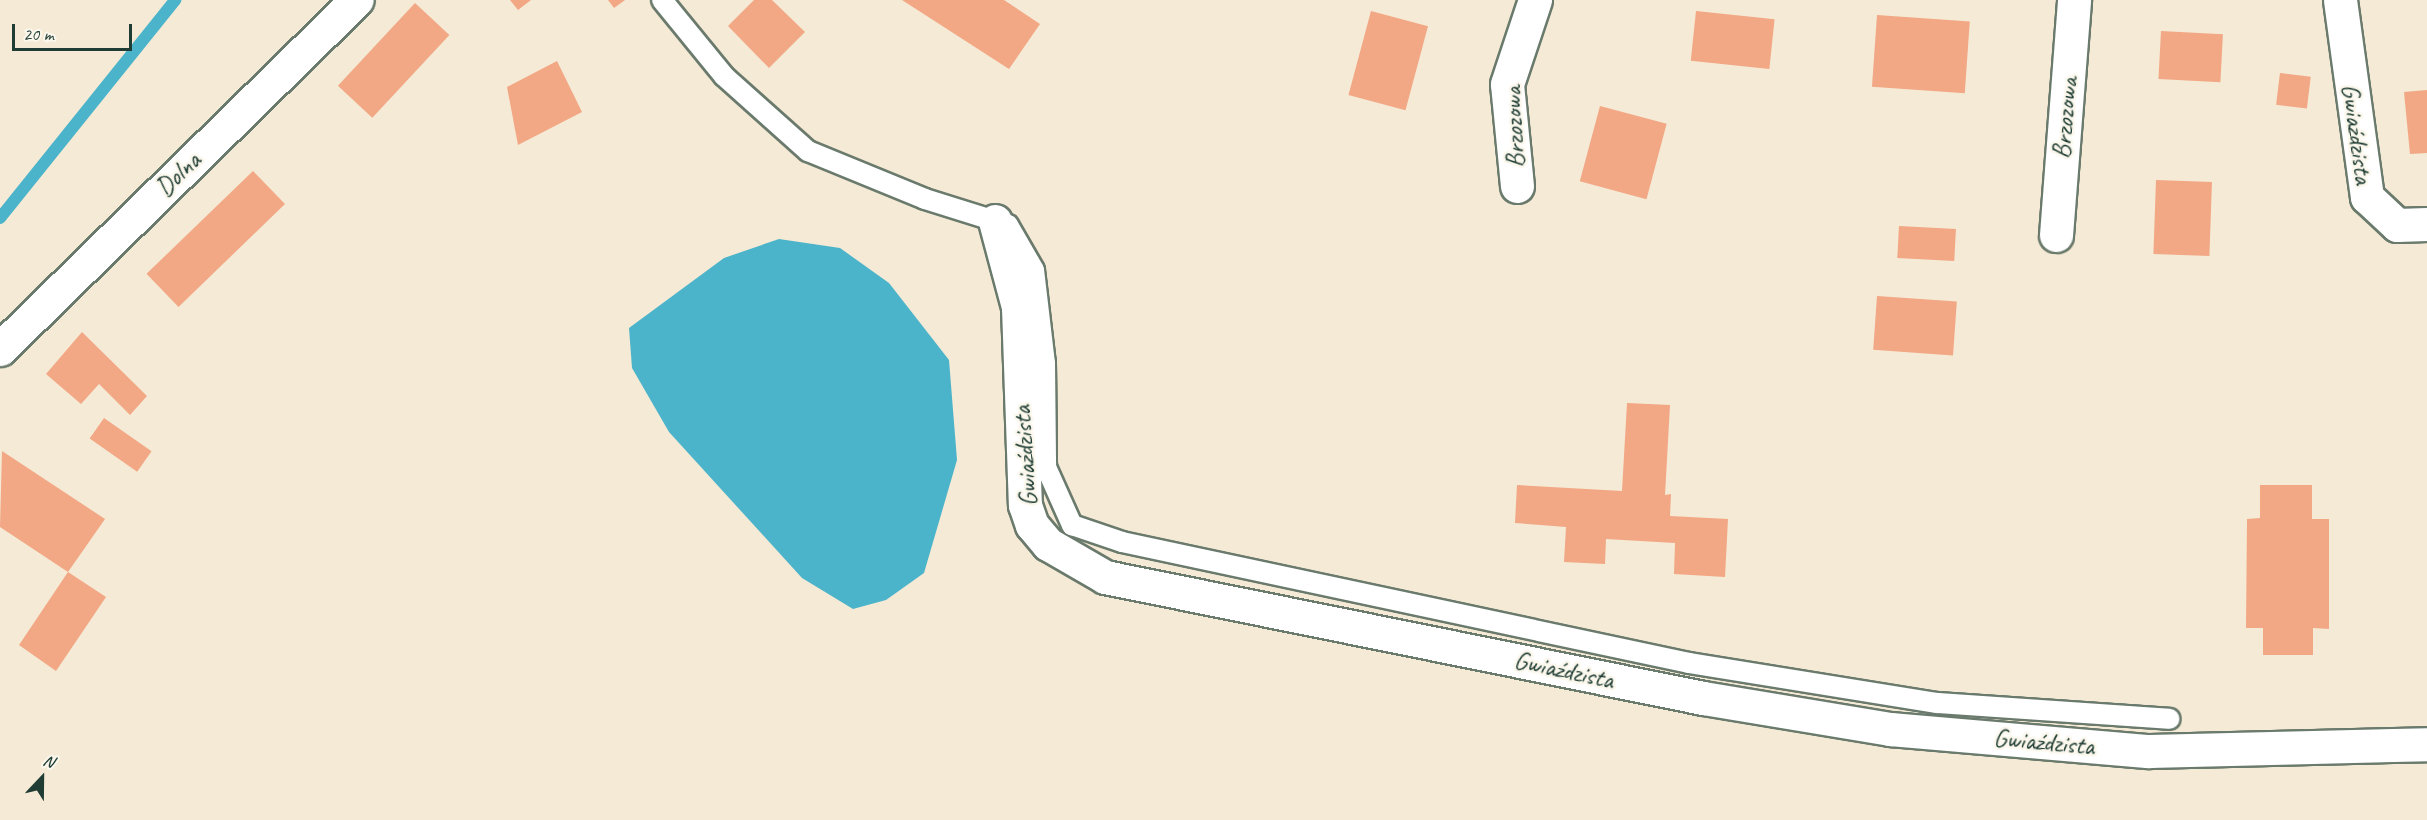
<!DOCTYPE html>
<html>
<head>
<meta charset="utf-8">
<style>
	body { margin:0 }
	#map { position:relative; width:2427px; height:820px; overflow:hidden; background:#f5ead5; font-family:Caveat,sans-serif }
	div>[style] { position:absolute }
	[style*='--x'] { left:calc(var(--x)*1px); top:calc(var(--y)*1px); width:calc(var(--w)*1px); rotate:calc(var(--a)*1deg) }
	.water>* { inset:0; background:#4cb4ca }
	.stream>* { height:12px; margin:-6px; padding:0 6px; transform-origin:6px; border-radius:6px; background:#4cb4ca }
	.building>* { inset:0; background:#f2a785; transform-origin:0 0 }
	.roads { filter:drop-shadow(2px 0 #6a7a6c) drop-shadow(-2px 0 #6a7a6c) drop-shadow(0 2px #6a7a6c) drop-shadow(0 -2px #6a7a6c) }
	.lane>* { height:20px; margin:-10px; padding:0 10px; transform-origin:10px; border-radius:10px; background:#fff }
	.street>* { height:33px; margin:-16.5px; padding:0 16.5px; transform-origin:16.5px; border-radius:16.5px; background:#fff }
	span { translate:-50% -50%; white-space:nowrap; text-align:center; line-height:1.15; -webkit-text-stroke:5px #fbf7ec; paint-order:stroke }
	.street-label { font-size:26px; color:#1f3d34 }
	.north { position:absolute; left:12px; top:748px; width:60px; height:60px; -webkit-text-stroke:4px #fbf7ec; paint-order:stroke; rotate:22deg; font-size:16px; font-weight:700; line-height:24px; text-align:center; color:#1f3d34 }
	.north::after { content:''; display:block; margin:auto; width:21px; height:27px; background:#1f3d34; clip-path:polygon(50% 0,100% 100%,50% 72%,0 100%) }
	.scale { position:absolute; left:12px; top:24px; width:120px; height:27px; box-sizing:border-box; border:3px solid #1f3d34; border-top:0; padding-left:8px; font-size:18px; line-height:21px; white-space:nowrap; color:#1f3d34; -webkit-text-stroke:4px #fbf7ec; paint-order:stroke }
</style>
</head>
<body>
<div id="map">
	<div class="water">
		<div style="clip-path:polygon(779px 239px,840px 248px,889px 283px,949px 360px,957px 460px,924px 573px,886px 600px,853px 609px,802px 578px,669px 432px,632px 368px,629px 328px,724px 258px)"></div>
	</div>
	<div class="stream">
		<div style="--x:0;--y:218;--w:280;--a:-51.2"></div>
	</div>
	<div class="building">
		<div style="clip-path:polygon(510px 0,531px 0,518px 10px)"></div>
		<div style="clip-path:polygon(608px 0,625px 0,614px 8px)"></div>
		<div style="clip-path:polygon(754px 0,772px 0,805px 32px,769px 68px,728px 26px)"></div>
		<div style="clip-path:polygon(902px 0,1004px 0,1040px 24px,1009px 69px)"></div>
		<div style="left:415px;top:3px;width:47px;height:113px;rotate:43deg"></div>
		<div style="left:1371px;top:11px;width:59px;height:87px;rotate:15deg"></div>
		<div style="left:1696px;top:11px;width:79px;height:50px;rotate:6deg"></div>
		<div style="left:1877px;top:15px;width:93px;height:72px;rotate:4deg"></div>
		<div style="left:2161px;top:31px;width:62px;height:48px;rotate:3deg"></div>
		<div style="clip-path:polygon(557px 61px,582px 112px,518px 145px,507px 87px)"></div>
		<div style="left:2280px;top:73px;width:31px;height:32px;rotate:7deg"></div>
		<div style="clip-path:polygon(2427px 90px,2427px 153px,2410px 154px,2404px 92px)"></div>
		<div style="left:1600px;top:106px;width:69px;height:78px;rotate:15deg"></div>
		<div style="left:253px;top:171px;width:46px;height:148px;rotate:46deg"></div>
		<div style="left:2156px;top:180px;width:56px;height:74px;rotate:2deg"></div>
		<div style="left:1899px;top:226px;width:57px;height:32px;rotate:3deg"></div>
		<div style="left:1877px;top:296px;width:80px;height:54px;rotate:4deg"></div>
		<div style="clip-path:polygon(82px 332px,147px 396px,130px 415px,99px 384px,81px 404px,46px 374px)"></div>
		<div style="clip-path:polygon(1627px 403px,1670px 405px,1665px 495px,1671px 494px,1670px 516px,1728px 519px,1725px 577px,1674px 574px,1675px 543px,1606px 539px,1605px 564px,1564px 562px,1566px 527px,1515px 523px,1517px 485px,1622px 491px)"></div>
		<div style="left:104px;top:418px;width:58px;height:25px;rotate:35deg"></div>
		<div style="clip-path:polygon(2px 451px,105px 519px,68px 572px,106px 597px,56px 671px,19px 645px,68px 572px,0 527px)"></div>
		<div style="clip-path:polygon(2260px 485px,2312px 485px,2312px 519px,2329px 519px,2329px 629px,2313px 628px,2313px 655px,2263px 655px,2263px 628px,2246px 628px,2247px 519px,2260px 518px)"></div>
	</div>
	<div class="roads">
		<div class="lane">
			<div style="--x:662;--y:0;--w:98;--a:50.8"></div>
			<div style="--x:724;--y:76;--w:113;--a:41.8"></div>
			<div style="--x:808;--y:151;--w:126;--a:22.3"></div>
			<div style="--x:925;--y:199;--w:87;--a:17.4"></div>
			<div style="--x:1008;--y:225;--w:52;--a:60"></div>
			<div style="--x:1034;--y:270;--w:94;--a:83.3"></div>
			<div style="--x:1045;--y:363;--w:104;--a:89.4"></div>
			<div style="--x:1046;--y:467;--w:64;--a:65.9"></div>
			<div style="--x:1072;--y:525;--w:53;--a:18.8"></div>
			<div style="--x:1122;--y:542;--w:580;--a:12.05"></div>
			<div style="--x:1689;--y:663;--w:251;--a:9.2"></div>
			<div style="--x:1937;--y:703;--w:233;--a:3.9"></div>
		</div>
		<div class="street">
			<div style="--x:2340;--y:0;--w:199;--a:82.2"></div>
			<div style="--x:2367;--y:197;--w:41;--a:43"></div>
			<div style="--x:2397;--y:225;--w:30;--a:-2"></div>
			<div style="--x:1517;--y:186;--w:102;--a:-95.6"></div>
			<div style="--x:1507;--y:84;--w:89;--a:-71.6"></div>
			<div style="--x:995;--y:221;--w:89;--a:75"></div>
			<div style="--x:1018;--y:307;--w:198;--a:88"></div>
			<div style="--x:1025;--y:505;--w:21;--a:71"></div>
			<div style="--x:1032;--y:525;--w:25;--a:50"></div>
			<div style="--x:1048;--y:544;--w:66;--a:30.1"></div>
			<div style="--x:1105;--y:577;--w:610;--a:11.44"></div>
			<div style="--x:1703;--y:698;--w:190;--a:9.4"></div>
			<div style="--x:1890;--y:729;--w:260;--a:4.9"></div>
			<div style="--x:2149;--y:751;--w:278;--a:-1.4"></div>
			<div style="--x:2056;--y:235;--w:236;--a:-85.6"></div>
			<div style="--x:0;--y:349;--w:499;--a:-44.4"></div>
		</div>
	</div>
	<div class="street-label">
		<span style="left:2065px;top:118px;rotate:-85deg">Brzozowa</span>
		<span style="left:1514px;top:127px;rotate:-93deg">Brzozowa</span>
		<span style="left:2357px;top:134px;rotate:82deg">Gwiaździsta</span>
		<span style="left:178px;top:174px;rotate:-44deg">Dolna</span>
		<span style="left:1025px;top:456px;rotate:-94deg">Gwiaździsta</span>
		<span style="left:1564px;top:670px;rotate:12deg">Gwiaździsta</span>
		<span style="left:2044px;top:742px;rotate:5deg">Gwiaździsta</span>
	</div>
	<div class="north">N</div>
	<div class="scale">20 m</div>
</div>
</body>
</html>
